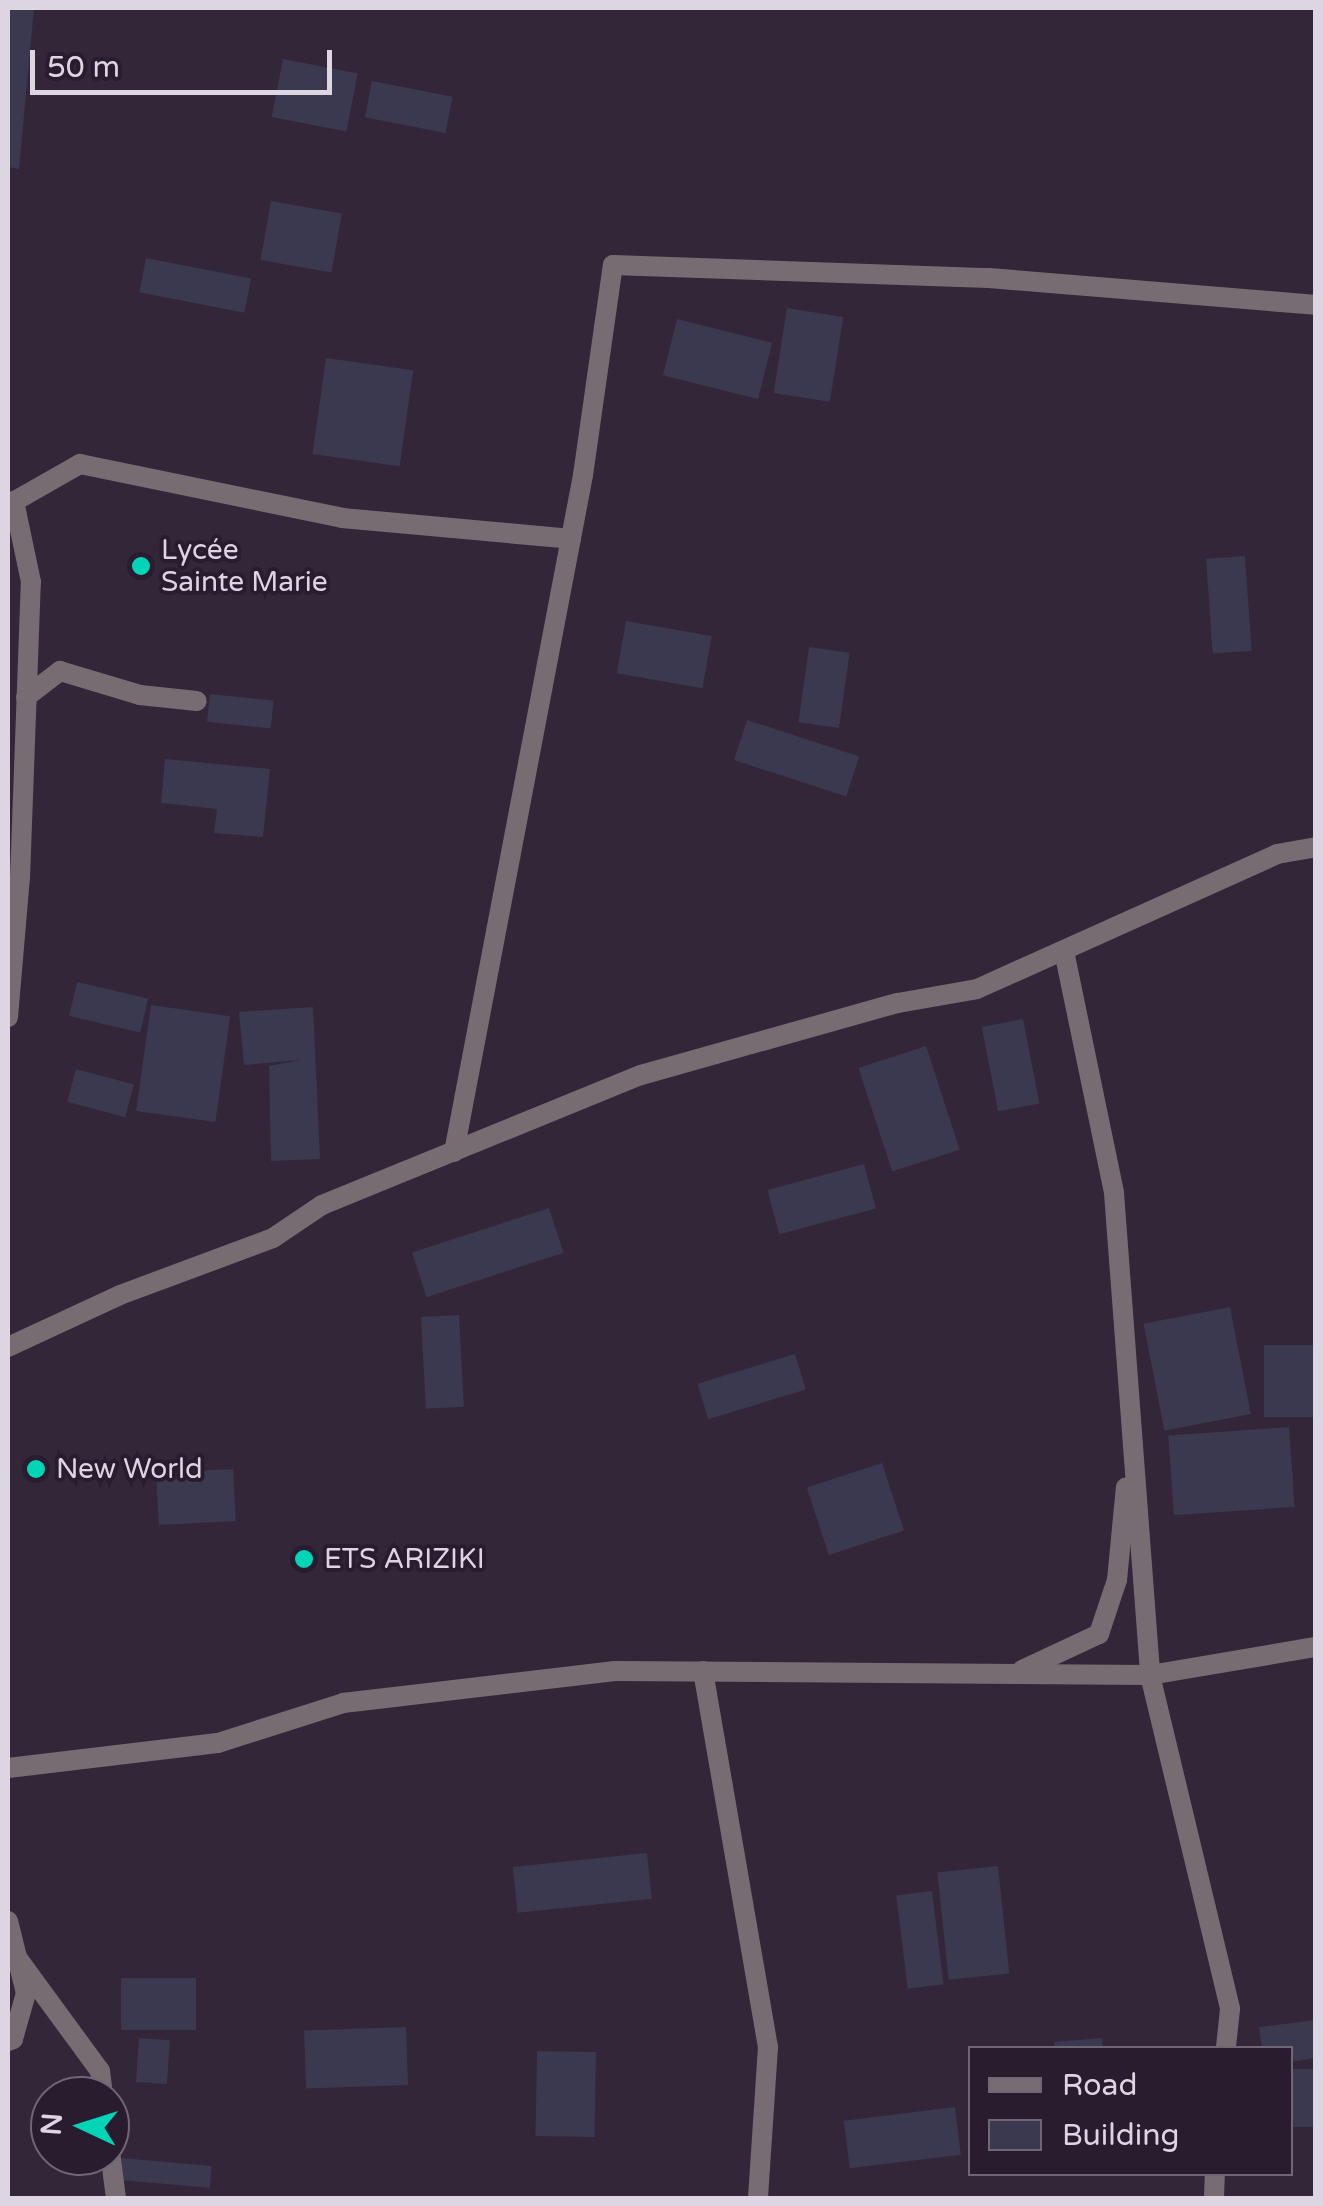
<!DOCTYPE html>
<html>
<head>
<meta charset="utf-8">
<style>
	body { margin:0 }
	#map { position:relative; width:1323px; height:2206px; overflow:hidden; background:#332639; font-family:"Varela Round",sans-serif }
	div>[style] { position:absolute }
	[style*='--x'] { left:calc(var(--x)*1px); top:calc(var(--y)*1px); width:calc(var(--w)*1px); rotate:calc(var(--a)*1deg) }
	.building>* { inset:0; background:#3b394f; transform-origin:0 0 }
	.lane>* { height:20px; margin:-10px; padding:0 10px; transform-origin:10px; border-radius:10px; background:#786c73 }
	.street>* { height:20px; margin:-10px; padding:0 10px; transform-origin:10px; border-radius:10px; background:#786c73 }
	.dots>* { width:28px; height:28px; translate:-50% -50%; box-sizing:border-box; border:5px solid #291c2f; border-radius:50% }
	span { translate:-50% -50%; white-space:nowrap; text-align:center; line-height:1.15; -webkit-text-stroke:8px #291c2f; paint-order:stroke }
	.poi-label { font-size:28px; color:#ddd5e1 }
	.left { translate:0 -50%; text-align:left }
	.frame { position:absolute; inset:0; border:10px solid #ddd5e1; pointer-events:none }
	.legend { position:absolute; left:968px; top:2046px; width:325px; height:130px; box-sizing:border-box; background:#291c2f; border:2px solid #716676; margin:0; padding:12px 18px; list-style:none; font-size:30px; color:#ddd5e1 }
	.legend li { display:flex; align-items:center; gap:20px; height:50px }
	.legend b { width:50px; border:2px solid #716676 }
	.north { position:absolute; left:30px; top:2076px; width:100px; height:100px; box-sizing:border-box; background:#291c2f; border:2px solid #716676; border-radius:50%; rotate:274deg; font-size:28px; font-weight:700; line-height:40px; text-align:center; color:#ddd5e1 }
	.north::after { content:''; display:block; margin:auto; width:35px; height:45px; background:#00d5b7; clip-path:polygon(50% 0,100% 100%,50% 72%,0 100%) }
	.scale { position:absolute; left:30px; top:50px; width:302px; height:45px; box-sizing:border-box; border:5px solid #ddd5e1; border-top:0; padding-left:12px; font-size:30px; line-height:35px; white-space:nowrap; color:#ddd5e1; -webkit-text-stroke:8px #291c2f; paint-order:stroke }
</style>
</head>
<body>
<div id="map">
	<div class="building">
		<div style="clip-path:polygon(8px 8px,34px 8px,19px 169px,8px 167px)"></div>
		<div style="left:283px;top:59px;width:76px;height:59px;rotate:11deg"></div>
		<div style="left:372px;top:81px;width:82px;height:37px;rotate:11deg"></div>
		<div style="left:271px;top:201px;width:72px;height:60px;rotate:10deg"></div>
		<div style="left:146px;top:258px;width:107px;height:35px;rotate:11deg"></div>
		<div style="left:787px;top:308px;width:57px;height:86px;rotate:9deg"></div>
		<div style="left:677px;top:319px;width:98px;height:58px;rotate:14deg"></div>
		<div style="left:326px;top:358px;width:88px;height:97px;rotate:8deg"></div>
		<div style="left:1245px;top:556px;width:95px;height:39px;rotate:86deg"></div>
		<div style="left:626px;top:621px;width:87px;height:53px;rotate:10deg"></div>
		<div style="left:809px;top:647px;width:41px;height:76px;rotate:8deg"></div>
		<div style="left:210px;top:694px;width:64px;height:28px;rotate:6deg"></div>
		<div style="left:747px;top:720px;width:118px;height:42px;rotate:18deg"></div>
		<div style="clip-path:polygon(165px 759px,270px 769px,263px 837px,214px 833px,217px 809px,161px 803px)"></div>
		<div style="left:77px;top:982px;width:73px;height:35px;rotate:13deg"></div>
		<div style="left:151px;top:1005px;width:80px;height:107px;rotate:8deg"></div>
		<div style="clip-path:polygon(313px 1007px,320px 1159px,271px 1161px,269px 1066px,301px 1060px,244px 1065px,239px 1012px)"></div>
		<div style="left:1023px;top:1019px;width:86px;height:42px;rotate:79deg"></div>
		<div style="left:926px;top:1046px;width:109px;height:71px;rotate:72deg"></div>
		<div style="left:76px;top:1069px;width:60px;height:34px;rotate:15deg"></div>
		<div style="left:864px;top:1164px;width:46px;height:100px;rotate:75deg"></div>
		<div style="left:549px;top:1208px;width:47px;height:144px;rotate:72deg"></div>
		<div style="left:1230px;top:1307px;width:109px;height:88px;rotate:79deg"></div>
		<div style="left:459px;top:1315px;width:92px;height:38px;rotate:87deg"></div>
		<div style="left:1316px;top:1345px;width:72px;height:52px;rotate:90deg"></div>
		<div style="left:795px;top:1354px;width:37px;height:102px;rotate:73deg"></div>
		<div style="left:1289px;top:1427px;width:80px;height:121px;rotate:86deg"></div>
		<div style="left:882px;top:1463px;width:71px;height:79px;rotate:72deg"></div>
		<div style="left:233px;top:1469px;width:52px;height:77px;rotate:87deg"></div>
		<div style="left:647px;top:1853px;width:46px;height:135px;rotate:84deg"></div>
		<div style="left:998px;top:1866px;width:108px;height:61px;rotate:84deg"></div>
		<div style="left:932px;top:1891px;width:94px;height:36px;rotate:83deg"></div>
		<div style="left:196px;top:1978px;width:52px;height:75px;rotate:90deg"></div>
		<div style="clip-path:polygon(1316px 2020px,1316px 2058px,1290px 2062px,1290px 2048px,1262px 2048px,1259px 2027px)"></div>
		<div style="left:406px;top:2027px;width:58px;height:102px;rotate:88deg"></div>
		<div style="left:139px;top:2038px;width:31px;height:44px;rotate:4deg"></div>
		<div style="clip-path:polygon(1102px 2038px,1103px 2048px,1055px 2048px,1054px 2042px)"></div>
		<div style="left:537px;top:2051px;width:59px;height:85px;rotate:1deg"></div>
		<div style="left:1316px;top:2069px;width:58px;height:26px;rotate:90deg"></div>
		<div style="left:955px;top:2107px;width:48px;height:112px;rotate:83deg"></div>
		<div style="left:121px;top:2158px;width:91px;height:22px;rotate:5deg"></div>
	</div>
	<div class="lane">
		<div style="--x:8;--y:505;--w:83;--a:-29.7"></div>
		<div style="--x:80;--y:464;--w:268;--a:11.6"></div>
		<div style="--x:342;--y:518;--w:230;--a:5.2"></div>
		<div style="--x:26;--y:697;--w:43;--a:-37.4"></div>
		<div style="--x:60;--y:671;--w:84;--a:16.7"></div>
		<div style="--x:140;--y:695;--w:57;--a:6"></div>
		<div style="--x:8;--y:1017;--w:140;--a:-85.1"></div>
		<div style="--x:20;--y:878;--w:296;--a:-87.9"></div>
		<div style="--x:31;--y:582;--w:83;--a:-101.9"></div>
	</div>
	<div class="street">
		<div style="--x:1064;--y:951;--w:247;--a:78.3"></div>
		<div style="--x:1114;--y:1193;--w:483;--a:85.7"></div>
		<div style="--x:1150;--y:1675;--w:343;--a:76.5"></div>
		<div style="--x:1230;--y:2009;--w:39;--a:96"></div>
		<div style="--x:454;--y:1152;--w:689;--a:-79.21"></div>
		<div style="--x:583;--y:475;--w:212;--a:-81.9"></div>
		<div style="--x:613;--y:265;--w:376;--a:2"></div>
		<div style="--x:989;--y:278;--w:328;--a:4.7"></div>
		<div style="--x:8;--y:1347;--w:123;--a:-24.9"></div>
		<div style="--x:120;--y:1295;--w:163;--a:-20.4"></div>
		<div style="--x:273;--y:1238;--w:59;--a:-34"></div>
		<div style="--x:322;--y:1205;--w:344;--a:-22.2"></div>
		<div style="--x:641;--y:1075;--w:267;--a:-15.7"></div>
		<div style="--x:898;--y:1003;--w:80;--a:-10"></div>
		<div style="--x:977;--y:989;--w:329;--a:-24.2"></div>
		<div style="--x:1277;--y:854;--w:40;--a:-10"></div>
		<div style="--x:1022;--y:1670;--w:85;--a:-25.1"></div>
		<div style="--x:1099;--y:1634;--w:57;--a:-71.6"></div>
		<div style="--x:1117;--y:1580;--w:93;--a:-84.5"></div>
		<div style="--x:703;--y:1671;--w:382;--a:80.2"></div>
		<div style="--x:768;--y:2047;--w:151;--a:93.8"></div>
		<div style="--x:8;--y:1768;--w:211;--a:-6.8"></div>
		<div style="--x:218;--y:1743;--w:131;--a:-17.7"></div>
		<div style="--x:343;--y:1703;--w:274;--a:-6.7"></div>
		<div style="--x:615;--y:1671;--w:535;--a:0.43"></div>
		<div style="--x:1150;--y:1675;--w:168;--a:-9.6"></div>
		<div style="--x:8;--y:1921;--w:74;--a:76"></div>
		<div style="--x:26;--y:1993;--w:48;--a:105.8"></div>
		<div style="--x:13;--y:2039;--w:5;--a:158"></div>
		<div style="--x:18;--y:1959;--w:139;--a:53.8"></div>
		<div style="--x:100;--y:2071;--w:25;--a:83"></div>
		<div style="--x:110;--y:2152;--w:46;--a:82.6"></div>
		<div style="--x:1214;--y:2198;--w:24;--a:-88"></div>
	</div>
	<div class="dots">
		<div style="left:141px;top:566px;background:#00d5b7"></div>
		<div style="left:36px;top:1469px;background:#00d5b7"></div>
		<div style="left:304px;top:1559px;background:#00d5b7"></div>
	</div>
	<div class="poi-label">
		<span class="left" style="left:161px;top:566px">Lycée<br>Sainte Marie</span>
		<span class="left" style="left:56px;top:1469px">New World</span>
		<span class="left" style="left:324px;top:1559px">ETS ARIZIKI</span>
	</div>
	<div class="frame"></div>
	<ul class="legend">
	<li><b style="height:12px;background:#786c73"></b>Road</li>
	<li><b style="height:28px;background:#3b394f"></b>Building</li>
	</ul>
	<div class="north">N</div>
	<div class="scale">50 m</div>
</div>
</body>
</html>
